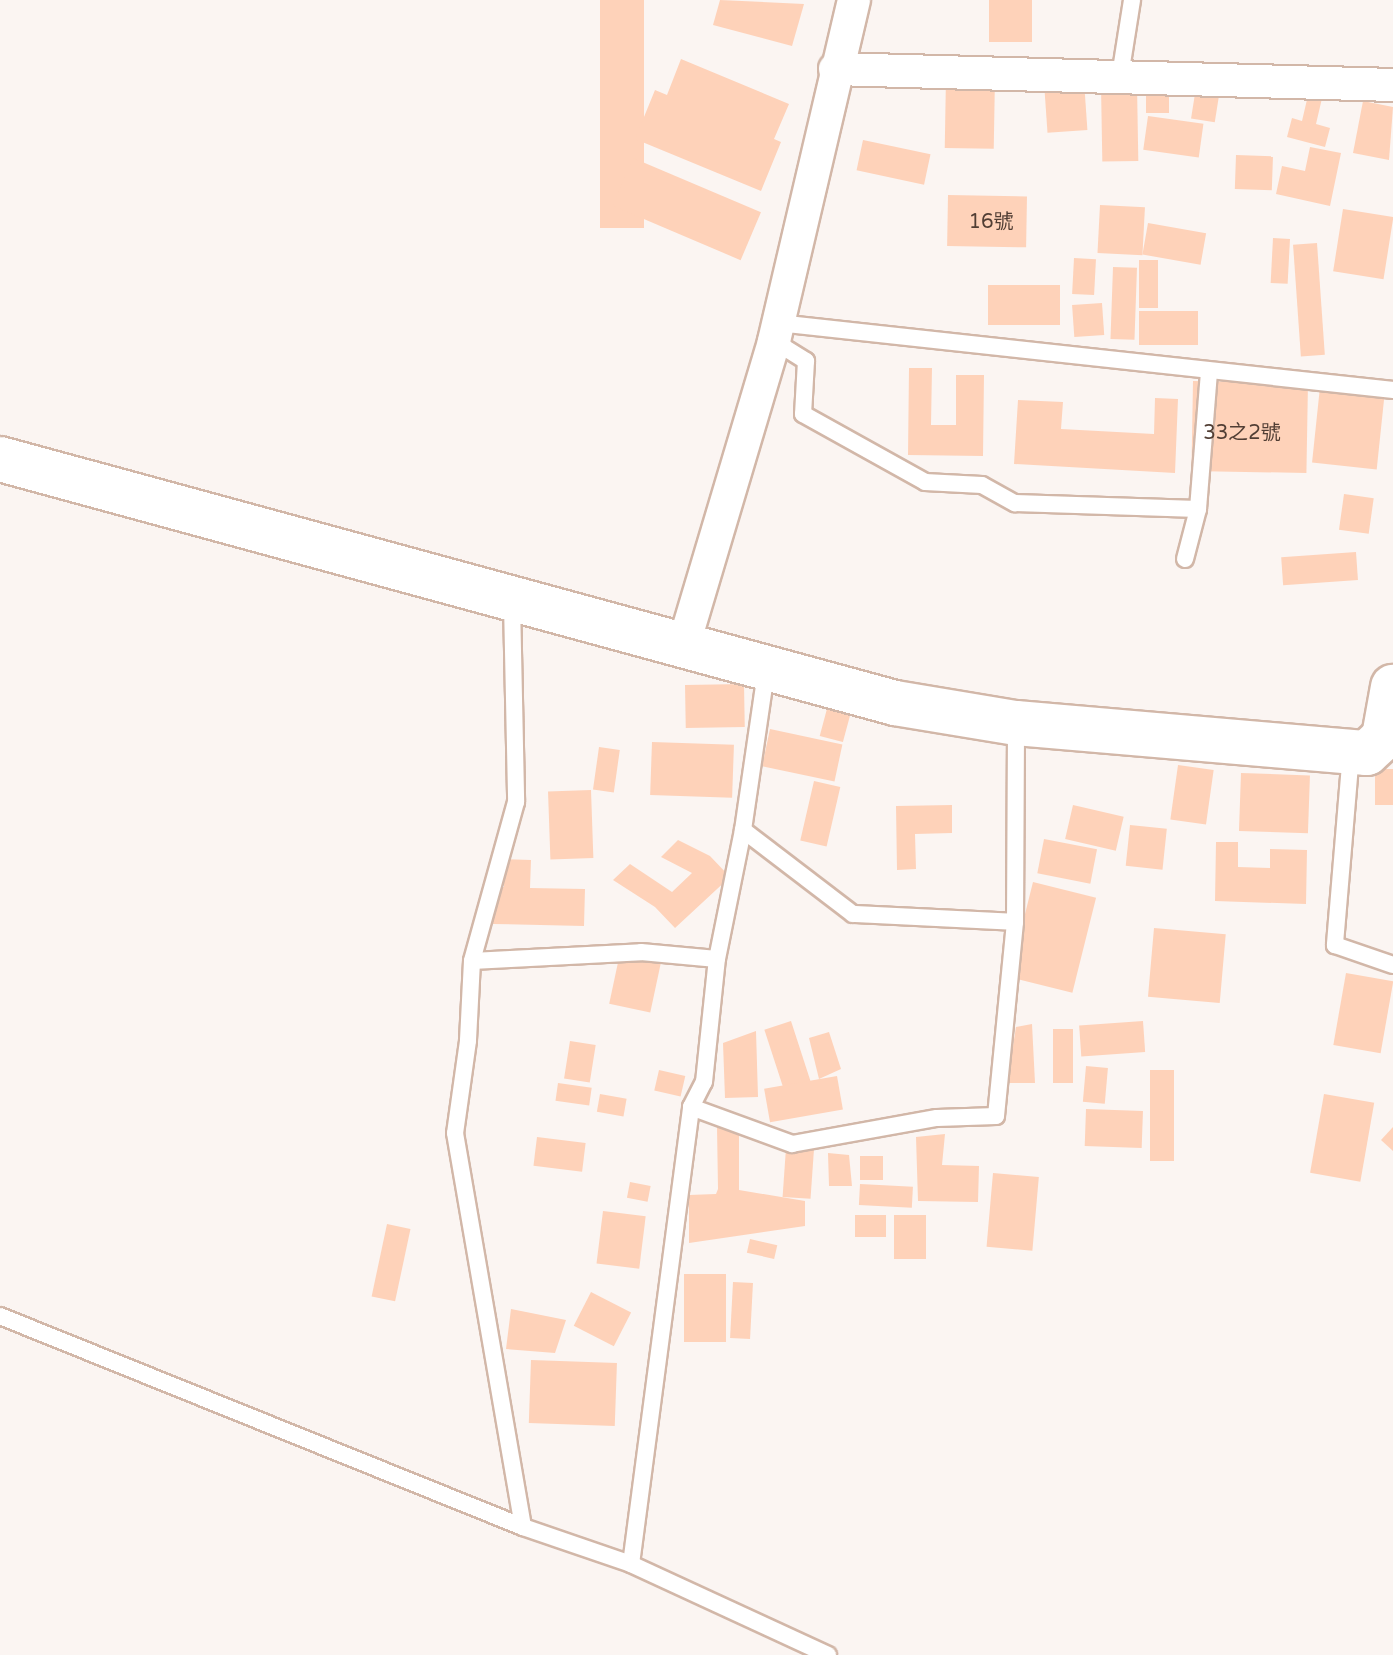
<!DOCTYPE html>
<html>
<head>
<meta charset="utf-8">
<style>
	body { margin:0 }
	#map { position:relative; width:1393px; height:1655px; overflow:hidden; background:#fbf5f2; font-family:"Varela Round","Noto Sans TC",sans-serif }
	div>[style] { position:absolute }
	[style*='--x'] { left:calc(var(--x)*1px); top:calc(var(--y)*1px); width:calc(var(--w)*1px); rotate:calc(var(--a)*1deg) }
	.building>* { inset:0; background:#fed2b9; transform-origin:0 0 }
	.roads { filter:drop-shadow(2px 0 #d2b7a8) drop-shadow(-2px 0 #d2b7a8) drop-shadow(0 2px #d2b7a8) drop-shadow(0 -2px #d2b7a8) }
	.lane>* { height:16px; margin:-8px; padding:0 8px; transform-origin:8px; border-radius:8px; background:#fff }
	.street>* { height:32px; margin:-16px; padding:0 16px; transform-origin:16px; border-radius:16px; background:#fff }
	.secondary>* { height:44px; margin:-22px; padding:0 22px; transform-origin:22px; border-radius:22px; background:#fff }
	span { translate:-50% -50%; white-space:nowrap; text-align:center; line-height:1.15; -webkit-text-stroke:7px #fff; paint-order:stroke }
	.number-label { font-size:20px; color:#513e34 }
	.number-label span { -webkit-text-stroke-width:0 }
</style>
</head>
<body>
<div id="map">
	<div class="building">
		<div style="left:600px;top:0;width:44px;height:228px"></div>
		<div style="clip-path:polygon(720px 0,804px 4px,792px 46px,713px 25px)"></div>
		<div style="left:989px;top:0;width:43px;height:42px"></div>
		<div style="clip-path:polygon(681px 59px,789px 104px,774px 139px,781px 142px,761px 191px,635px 139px,655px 90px,667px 95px)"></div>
		<div style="left:946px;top:76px;width:49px;height:72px;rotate:1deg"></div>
		<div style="left:1084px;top:81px;width:49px;height:40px;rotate:86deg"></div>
		<div style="left:1197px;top:81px;width:24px;height:38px;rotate:9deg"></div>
		<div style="left:1146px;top:84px;width:23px;height:29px"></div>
		<div style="left:1137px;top:85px;width:76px;height:36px;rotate:89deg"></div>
		<div style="clip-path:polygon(1309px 91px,1323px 94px,1316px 124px,1330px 128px,1325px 147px,1287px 137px,1292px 118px,1302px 121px)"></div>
		<div style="clip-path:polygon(1363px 101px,1393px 107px,1389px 160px,1353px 153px)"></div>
		<div style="left:1148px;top:116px;width:56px;height:34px;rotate:8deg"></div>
		<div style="left:863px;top:140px;width:69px;height:31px;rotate:12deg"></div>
		<div style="clip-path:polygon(1310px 147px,1341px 153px,1330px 206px,1276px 194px,1282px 166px,1305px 171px)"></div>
		<div style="left:1236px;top:155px;width:37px;height:34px;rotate:2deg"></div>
		<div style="left:633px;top:158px;width:139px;height:52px;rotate:23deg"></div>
		<div style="left:948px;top:195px;width:79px;height:51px;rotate:1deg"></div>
		<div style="left:1100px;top:205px;width:45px;height:48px;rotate:3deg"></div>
		<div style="left:1343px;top:209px;width:51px;height:63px;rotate:9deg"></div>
		<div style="left:1148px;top:223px;width:59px;height:32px;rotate:10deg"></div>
		<div style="left:1273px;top:238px;width:17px;height:45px;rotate:3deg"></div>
		<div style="left:1317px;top:243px;width:112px;height:24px;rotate:86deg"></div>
		<div style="left:1074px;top:258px;width:22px;height:36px;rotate:3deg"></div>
		<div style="left:1139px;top:260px;width:19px;height:48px"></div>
		<div style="left:1113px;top:267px;width:24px;height:72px;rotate:2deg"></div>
		<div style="left:988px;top:285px;width:72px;height:40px"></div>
		<div style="left:1102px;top:303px;width:32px;height:30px;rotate:86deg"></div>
		<div style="left:1139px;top:311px;width:59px;height:34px"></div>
		<div style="clip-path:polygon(909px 368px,932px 368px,931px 425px,956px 425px,956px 375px,984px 375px,983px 456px,908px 455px)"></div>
		<div style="left:1193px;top:381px;width:115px;height:90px;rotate:1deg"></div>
		<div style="left:1320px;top:387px;width:65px;height:76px;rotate:6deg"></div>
		<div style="clip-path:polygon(1155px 398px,1178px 399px,1175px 473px,1014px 464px,1018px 400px,1063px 402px,1061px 429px,1154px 434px)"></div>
		<div style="left:1344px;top:494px;width:30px;height:36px;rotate:8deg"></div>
		<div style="left:1356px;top:552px;width:28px;height:75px;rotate:86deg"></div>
		<div style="left:744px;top:684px;width:43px;height:59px;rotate:89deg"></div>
		<div style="left:828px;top:705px;width:24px;height:32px;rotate:15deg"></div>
		<div style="left:770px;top:729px;width:74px;height:38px;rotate:12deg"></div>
		<div style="left:652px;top:742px;width:82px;height:53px;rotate:2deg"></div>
		<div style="left:599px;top:747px;width:21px;height:43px;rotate:8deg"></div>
		<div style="left:1178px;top:765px;width:36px;height:55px;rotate:8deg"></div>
		<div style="left:1375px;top:769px;width:18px;height:36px"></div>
		<div style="left:1241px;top:773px;width:69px;height:58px;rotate:2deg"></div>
		<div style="left:814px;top:781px;width:27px;height:61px;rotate:13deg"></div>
		<div style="left:591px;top:790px;width:68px;height:43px;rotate:88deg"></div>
		<div style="clip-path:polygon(952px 805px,952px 833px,915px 834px,916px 869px,897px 870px,896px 806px)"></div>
		<div style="left:1073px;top:805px;width:52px;height:35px;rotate:13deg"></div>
		<div style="left:1130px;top:825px;width:37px;height:41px;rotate:6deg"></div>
		<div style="left:1044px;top:839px;width:54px;height:35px;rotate:11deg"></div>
		<div style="clip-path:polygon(678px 840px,710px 856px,730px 877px,675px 928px,655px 907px,613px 880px,630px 864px,672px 892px,692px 873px,661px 857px)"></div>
		<div style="clip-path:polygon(1216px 842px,1238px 842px,1238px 867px,1270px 868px,1270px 849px,1307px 850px,1306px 904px,1215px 901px)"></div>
		<div style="clip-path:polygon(504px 859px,531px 860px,530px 888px,585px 889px,584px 926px,493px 924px,494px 887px,504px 887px)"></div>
		<div style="left:1033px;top:882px;width:65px;height:98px;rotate:14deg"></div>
		<div style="left:1154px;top:928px;width:72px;height:69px;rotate:5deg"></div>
		<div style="left:620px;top:953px;width:42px;height:52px;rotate:12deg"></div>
		<div style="left:1346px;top:973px;width:48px;height:73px;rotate:10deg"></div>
		<div style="left:791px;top:1021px;width:63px;height:28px;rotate:72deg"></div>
		<div style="left:1143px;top:1021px;width:31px;height:64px;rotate:86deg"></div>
		<div style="clip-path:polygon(1032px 1024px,1035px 1083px,1007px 1083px,1016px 1027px)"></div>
		<div style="left:1053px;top:1029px;width:20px;height:54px"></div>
		<div style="clip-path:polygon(756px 1031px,758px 1097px,725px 1098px,723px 1043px)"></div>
		<div style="clip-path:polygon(829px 1032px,841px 1069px,819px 1079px,809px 1038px)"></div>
		<div style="left:570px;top:1041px;width:26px;height:38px;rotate:9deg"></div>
		<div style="left:1086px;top:1066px;width:22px;height:36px;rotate:5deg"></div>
		<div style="left:659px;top:1070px;width:27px;height:21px;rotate:13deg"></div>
		<div style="left:1150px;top:1070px;width:24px;height:91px"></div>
		<div style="left:837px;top:1076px;width:34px;height:74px;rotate:80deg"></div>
		<div style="left:558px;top:1083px;width:34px;height:18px;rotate:8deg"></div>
		<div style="left:600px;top:1094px;width:27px;height:18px;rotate:10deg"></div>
		<div style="left:1324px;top:1094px;width:51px;height:80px;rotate:10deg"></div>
		<div style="left:1086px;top:1109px;width:57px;height:37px;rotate:2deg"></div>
		<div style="clip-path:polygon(717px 1127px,739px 1134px,739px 1190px,805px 1201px,805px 1226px,689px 1243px,689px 1195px,716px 1194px,718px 1189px)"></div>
		<div style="clip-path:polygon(1393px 1127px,1393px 1151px,1381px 1140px)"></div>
		<div style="clip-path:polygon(945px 1134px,942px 1165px,979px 1166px,978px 1202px,918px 1201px,916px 1137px)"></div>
		<div style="left:537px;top:1137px;width:49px;height:29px;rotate:7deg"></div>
		<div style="left:786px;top:1148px;width:28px;height:49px;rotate:4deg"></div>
		<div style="clip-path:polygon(828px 1153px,849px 1155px,852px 1186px,829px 1186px)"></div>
		<div style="left:860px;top:1156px;width:23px;height:24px"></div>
		<div style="left:993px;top:1173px;width:46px;height:74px;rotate:5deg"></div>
		<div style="left:630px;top:1182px;width:21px;height:16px;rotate:11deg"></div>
		<div style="left:860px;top:1184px;width:53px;height:21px;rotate:3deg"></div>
		<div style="left:603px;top:1211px;width:43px;height:53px;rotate:7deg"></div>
		<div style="left:855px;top:1215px;width:31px;height:22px"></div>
		<div style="left:894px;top:1215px;width:32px;height:44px"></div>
		<div style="left:387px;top:1224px;width:24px;height:74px;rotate:12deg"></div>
		<div style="left:750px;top:1239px;width:28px;height:14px;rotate:13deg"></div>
		<div style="left:684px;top:1274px;width:42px;height:68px"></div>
		<div style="left:733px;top:1282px;width:20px;height:56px;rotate:3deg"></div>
		<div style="left:591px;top:1292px;width:45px;height:38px;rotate:27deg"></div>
		<div style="clip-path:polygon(511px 1309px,566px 1320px,555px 1353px,506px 1349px)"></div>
		<div style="left:531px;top:1360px;width:86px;height:63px;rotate:2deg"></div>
	</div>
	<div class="roads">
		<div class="lane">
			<div style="--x:1120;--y:76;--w:77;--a:-81"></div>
			<div style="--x:778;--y:323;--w:619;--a:6.22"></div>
			<div style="--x:774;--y:341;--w:38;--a:32"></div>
			<div style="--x:806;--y:361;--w:53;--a:93.2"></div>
			<div style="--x:803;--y:414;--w:140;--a:29.1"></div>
			<div style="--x:925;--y:482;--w:57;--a:3"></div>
			<div style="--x:982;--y:485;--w:38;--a:29"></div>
			<div style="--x:1015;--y:503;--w:183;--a:1.9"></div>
			<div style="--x:1185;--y:559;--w:52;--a:-75.4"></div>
			<div style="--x:1198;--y:509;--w:137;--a:-85.4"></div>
			<div style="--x:512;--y:603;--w:199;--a:88.8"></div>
			<div style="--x:516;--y:802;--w:165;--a:105.5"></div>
			<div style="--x:472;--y:961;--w:80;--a:92.9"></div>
			<div style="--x:468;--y:1041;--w:93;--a:98"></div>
			<div style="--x:455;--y:1133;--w:400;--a:80.2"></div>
			<div style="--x:1351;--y:753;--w:193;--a:94.8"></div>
			<div style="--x:1335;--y:945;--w:61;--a:19"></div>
			<div style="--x:743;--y:830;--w:138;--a:37.4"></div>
			<div style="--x:853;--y:914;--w:162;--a:2.8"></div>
			<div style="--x:472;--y:961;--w:169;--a:-3"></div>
			<div style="--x:641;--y:952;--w:76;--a:5.3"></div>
			<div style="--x:691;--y:1107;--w:108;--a:20.1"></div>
			<div style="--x:792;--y:1144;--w:147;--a:-10.2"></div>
			<div style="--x:937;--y:1118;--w:59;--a:-1.9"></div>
			<div style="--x:996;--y:1116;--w:195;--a:-84.4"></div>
			<div style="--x:1015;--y:922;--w:197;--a:-89.7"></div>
			<div style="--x:0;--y:1316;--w:564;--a:21.97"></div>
			<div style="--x:523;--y:1527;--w:114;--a:18.9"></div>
			<div style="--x:631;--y:1564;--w:217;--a:24.8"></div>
			<div style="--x:631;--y:1564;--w:461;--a:-82.5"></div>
			<div style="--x:691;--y:1107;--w:28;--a:-63"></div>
			<div style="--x:704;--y:1082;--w:124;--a:-84"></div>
			<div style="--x:717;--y:959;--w:132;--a:-78.6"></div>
			<div style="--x:743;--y:830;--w:160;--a:-81.7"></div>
		</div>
		<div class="street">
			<div style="--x:835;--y:69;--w:558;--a:1.64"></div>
			<div style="--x:683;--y:647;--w:319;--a:-73.4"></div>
			<div style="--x:774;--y:341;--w:350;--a:-76.8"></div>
		</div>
		<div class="secondary">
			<div style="--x:0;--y:459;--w:928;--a:15.25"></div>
			<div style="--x:895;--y:703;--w:123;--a:9.4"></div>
			<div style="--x:1016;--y:723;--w:352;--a:4.9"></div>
			<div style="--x:1367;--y:753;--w:23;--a:-43"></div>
			<div style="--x:1384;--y:737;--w:51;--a:-79.8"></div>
		</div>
	</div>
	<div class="number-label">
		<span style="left:991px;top:222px">16號</span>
		<span style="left:1242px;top:433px">33之2號</span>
	</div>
</div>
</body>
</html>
